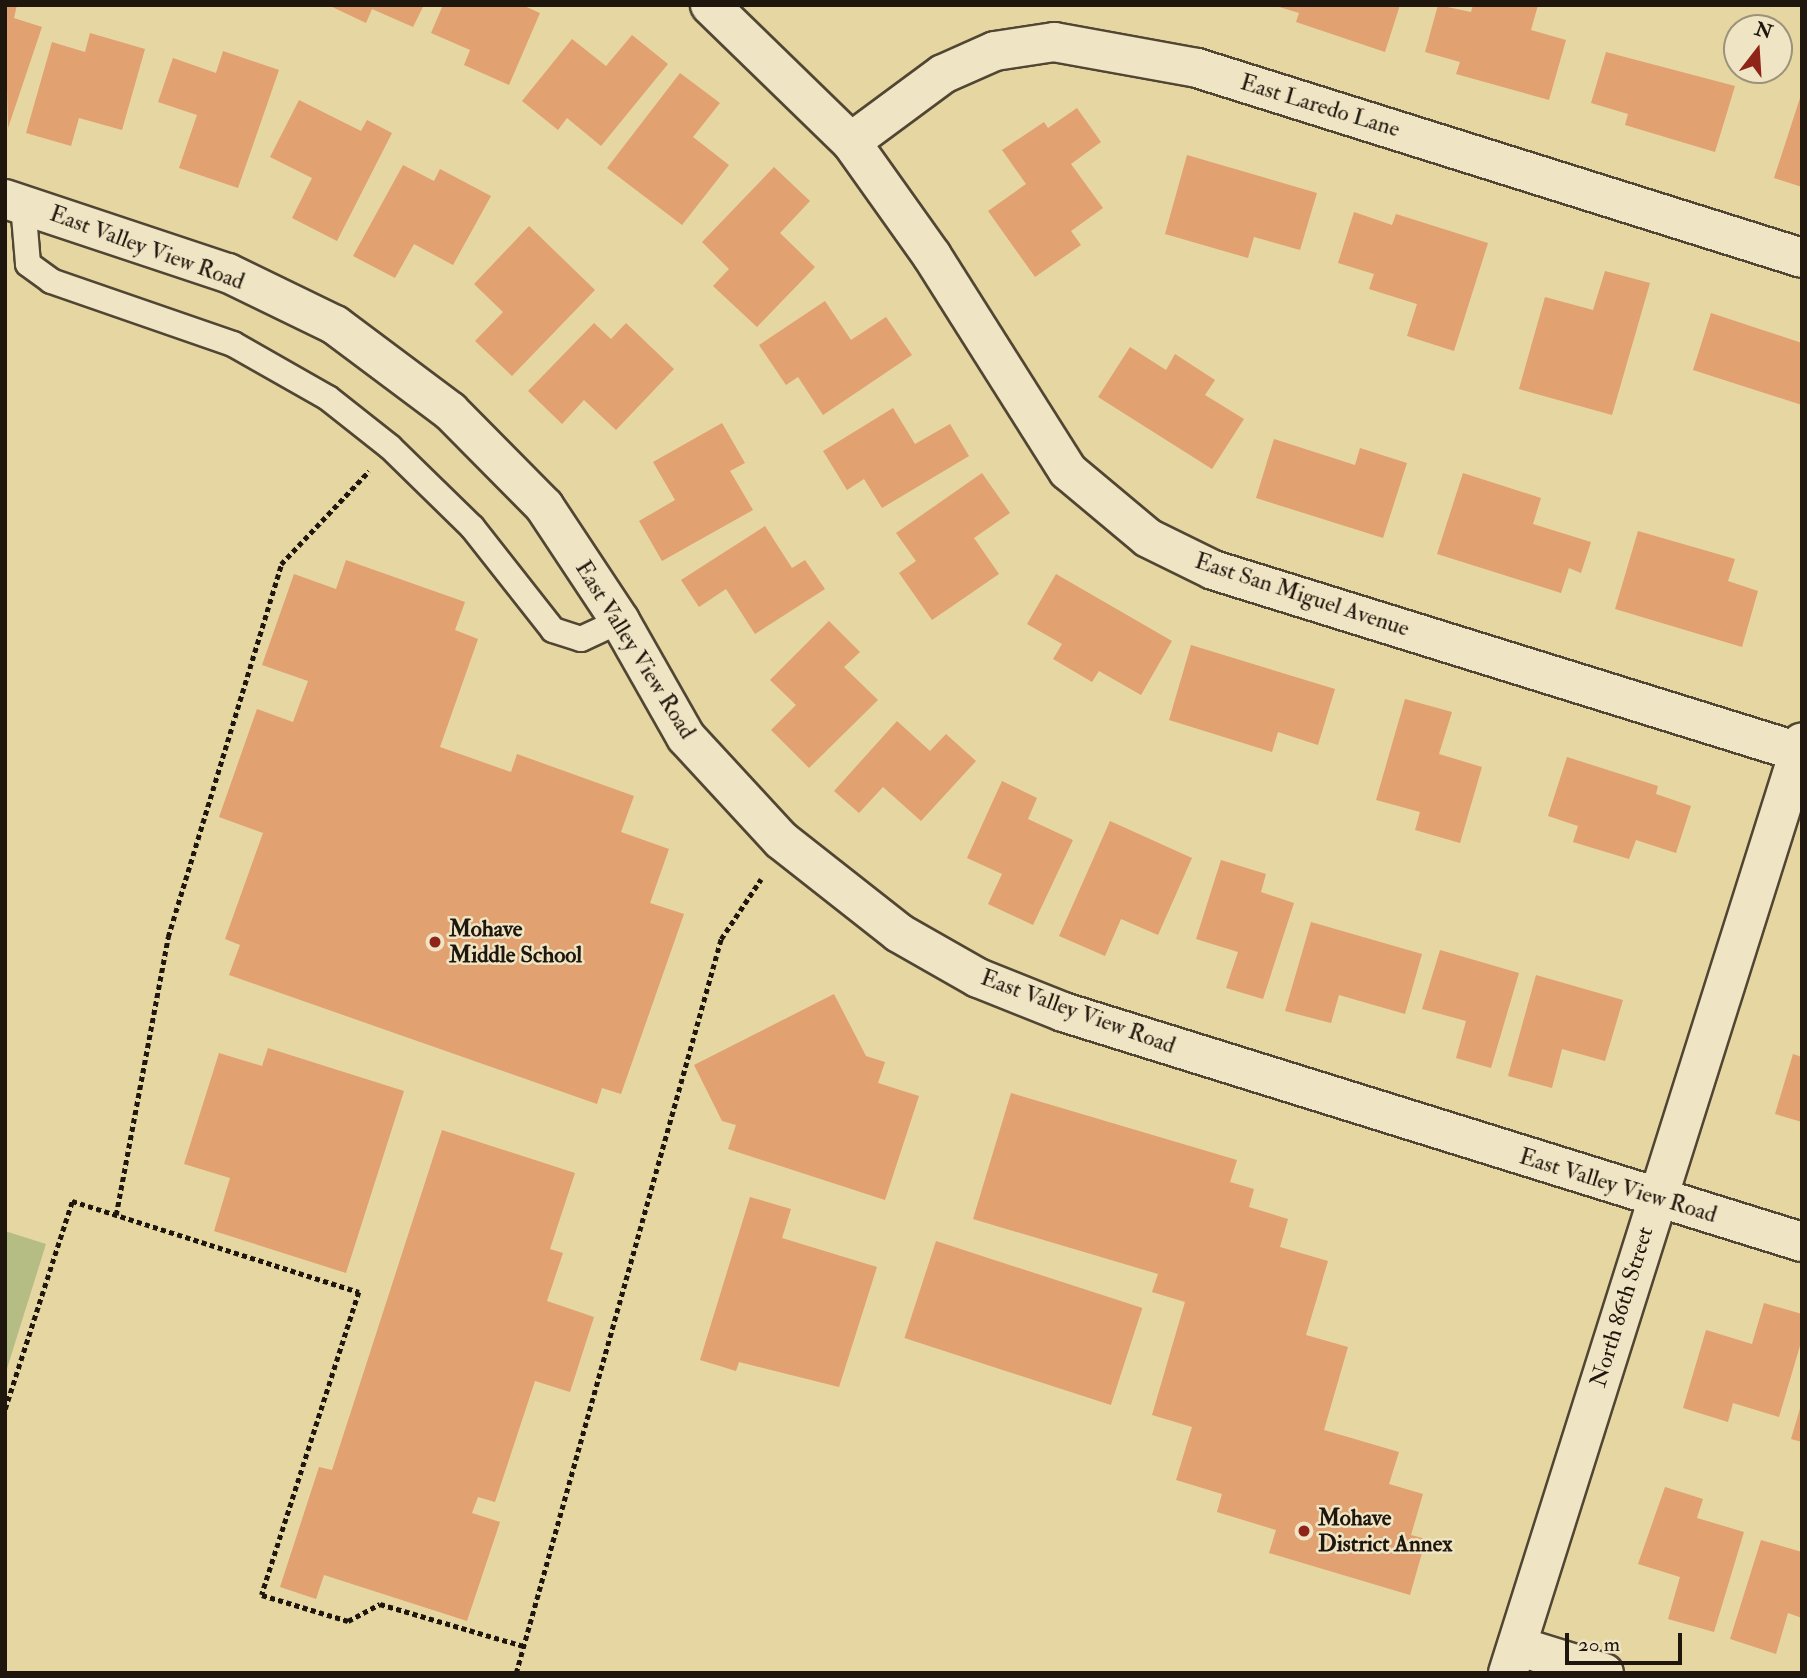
<!DOCTYPE html>
<html>
<head>
<meta charset="utf-8">
<style>
	body { margin:0 }
	#map { position:relative; width:1807px; height:1678px; overflow:hidden; background:#e6d6a2; font-family:"IM FELL Double Pica",serif }
	div>[style] { position:absolute }
	[style*='--x'] { left:calc(var(--x)*1px); top:calc(var(--y)*1px); width:calc(var(--w)*1px); rotate:calc(var(--a)*1deg) }
	.green>* { inset:0; background:#b6bd84 }
	.building>* { inset:0; background:#e1a171; transform-origin:0 0 }
	.path>* { height:4.5px; margin-top:-2.25px; transform-origin:0; background:repeating-linear-gradient(90deg,#1f160e 0 5px,transparent 0 8.5px) }
	.roads { filter:drop-shadow(2px 0 #514633) drop-shadow(-2px 0 #514633) drop-shadow(0 2px #514633) drop-shadow(0 -2px #514633) }
	.service>* { height:24px; margin:-12px; padding:0 12px; transform-origin:12px; border-radius:12px; background:#efe4c3 }
	.minor>* { height:38px; margin:-19px; padding:0 19px; transform-origin:19px; border-radius:19px; background:#efe4c3 }
	.dots>* { width:19px; height:19px; translate:-50% -50%; box-sizing:border-box; border:4px solid #efe4c3; border-radius:50% }
	span { translate:-50% -50%; white-space:nowrap; text-align:center; line-height:1.15; -webkit-text-stroke:5px #efe4c3; paint-order:stroke }
	.street-label { font-size:23px; color:#1f160e }
	.poi-label { font-size:23px; color:#1f160e; font-weight:700 }
	.left { translate:0 -50%; text-align:left }
	.frame { position:absolute; inset:0; border:7px solid #1f160e; pointer-events:none }
	.north { position:absolute; left:1723px; top:14px; width:70px; height:70px; box-sizing:border-box; background:#efe4c3; border:2px solid #9c927b; border-radius:50%; rotate:17deg; font-size:19px; font-weight:700; line-height:28px; text-align:center; color:#1f160e }
	.north::after { content:''; display:block; margin:auto; width:24px; height:32px; background:#8f2418; clip-path:polygon(50% 0,100% 100%,50% 72%,0 100%) }
	.scale { position:absolute; left:1565px; top:1633px; width:117px; height:32px; box-sizing:border-box; border:4px solid #1f160e; border-top:0; padding-left:9px; font-size:21px; line-height:24px; white-space:nowrap; color:#1f160e; -webkit-text-stroke:5px #efe4c3; paint-order:stroke }
</style>
</head>
<body>
<div id="map">
	<div class="green">
		<div style="clip-path:polygon(5px 1231px,46px 1244px,5px 1375px)"></div>
	</div>
	<div class="building">
		<div style="clip-path:polygon(5px 5px,17px 5px,14px 18px,42px 27px,8px 128px)"></div>
		<div style="clip-path:polygon(328px 5px,424px 5px,413px 27px,372px 9px,366px 23px)"></div>
		<div style="clip-path:polygon(443px 5px,522px 5px,540px 13px,509px 85px,464px 65px,470px 50px,431px 33px)"></div>
		<div style="clip-path:polygon(1400px 5px,1385px 52px,1296px 22px,1299px 13px,1276px 6px)"></div>
		<div style="clip-path:polygon(1438px 5px,1471px 12px,1473px 5px,1538px 5px,1531px 30px,1566px 40px,1549px 100px,1456px 74px,1460px 62px,1425px 52px)"></div>
		<div style="clip-path:polygon(90px 33px,145px 49px,122px 130px,79px 118px,71px 146px,26px 133px,52px 42px,85px 52px)"></div>
		<div style="clip-path:polygon(632px 35px,668px 64px,601px 146px,567px 118px,558px 130px,522px 101px,572px 39px,606px 66px)"></div>
		<div style="clip-path:polygon(223px 51px,279px 70px,238px 188px,179px 168px,197px 115px,158px 102px,173px 58px,216px 73px)"></div>
		<div style="clip-path:polygon(1606px 52px,1735px 86px,1715px 152px,1625px 125px,1628px 114px,1591px 103px)"></div>
		<div style="clip-path:polygon(680px 73px,720px 103px,693px 137px,729px 165px,682px 225px,607px 168px)"></div>
		<div style="clip-path:polygon(1801px 95px,1802px 95px,1802px 187px,1774px 178px)"></div>
		<div style="clip-path:polygon(299px 100px,361px 131px,367px 120px,392px 133px,337px 241px,292px 218px,312px 178px,270px 157px)"></div>
		<div style="clip-path:polygon(1077px 108px,1101px 142px,1071px 164px,1103px 208px,1071px 231px,1081px 245px,1035px 277px,988px 211px,1026px 184px,1002px 150px,1044px 122px,1048px 128px)"></div>
		<div style="clip-path:polygon(1187px 155px,1317px 193px,1300px 250px,1254px 237px,1248px 258px,1165px 234px)"></div>
		<div style="clip-path:polygon(403px 165px,434px 181px,440px 169px,491px 196px,453px 265px,414px 244px,395px 278px,353px 256px)"></div>
		<div style="clip-path:polygon(774px 167px,810px 201px,780px 233px,815px 267px,757px 327px,713px 286px,729px 269px,702px 242px)"></div>
		<div style="clip-path:polygon(1354px 212px,1392px 225px,1396px 214px,1488px 243px,1454px 351px,1407px 336px,1417px 304px,1369px 289px,1374px 274px,1338px 263px)"></div>
		<div style="clip-path:polygon(529px 226px,595px 290px,512px 376px,475px 341px,503px 312px,474px 284px)"></div>
		<div style="clip-path:polygon(1605px 271px,1650px 283px,1612px 415px,1519px 389px,1545px 297px,1593px 310px)"></div>
		<div style="clip-path:polygon(825px 301px,851px 340px,886px 317px,912px 355px,823px 415px,798px 377px,786px 385px,759px 345px)"></div>
		<div style="clip-path:polygon(1711px 313px,1802px 343px,1802px 405px,1693px 370px)"></div>
		<div style="clip-path:polygon(594px 323px,611px 339px,626px 323px,674px 369px,616px 430px,584px 400px,562px 424px,528px 391px)"></div>
		<div style="clip-path:polygon(1130px 347px,1166px 370px,1175px 354px,1215px 380px,1205px 395px,1244px 419px,1212px 469px,1098px 397px)"></div>
		<div style="clip-path:polygon(893px 408px,915px 444px,950px 424px,969px 456px,882px 508px,864px 479px,847px 490px,823px 451px)"></div>
		<div style="clip-path:polygon(722px 423px,745px 463px,730px 471px,753px 510px,662px 561px,639px 521px,675px 500px,653px 462px)"></div>
		<div style="clip-path:polygon(1274px 439px,1355px 465px,1360px 448px,1407px 463px,1383px 538px,1256px 498px)"></div>
		<div style="clip-path:polygon(982px 473px,1010px 513px,974px 538px,999px 574px,932px 620px,899px 573px,916px 561px,896px 533px)"></div>
		<div style="clip-path:polygon(1463px 473px,1541px 498px,1533px 524px,1591px 542px,1581px 573px,1569px 568px,1561px 593px,1437px 554px)"></div>
		<div style="clip-path:polygon(765px 526px,792px 568px,805px 560px,825px 589px,755px 634px,726px 589px,699px 607px,681px 580px)"></div>
		<div style="clip-path:polygon(1638px 531px,1735px 559px,1728px 581px,1758px 591px,1742px 647px,1615px 609px)"></div>
		<div style="clip-path:polygon(346px 560px,465px 602px,455px 630px,478px 639px,440px 747px,511px 772px,517px 754px,634px 796px,621px 832px,669px 849px,650px 903px,684px 914px,621px 1094px,602px 1088px,597px 1104px,229px 975px,240px 945px,225px 939px,263px 833px,219px 817px,257px 709px,293px 722px,308px 681px,262px 665px,294px 574px,336px 589px)"></div>
		<div style="clip-path:polygon(1056px 574px,1172px 641px,1141px 695px,1099px 671px,1092px 682px,1053px 659px,1062px 644px,1027px 624px)"></div>
		<div style="clip-path:polygon(829px 621px,860px 652px,844px 667px,878px 700px,809px 768px,771px 730px,796px 705px,770px 680px)"></div>
		<div style="clip-path:polygon(1191px 645px,1335px 689px,1318px 745px,1278px 732px,1272px 752px,1169px 720px)"></div>
		<div style="clip-path:polygon(1405px 699px,1452px 712px,1439px 754px,1482px 767px,1460px 843px,1415px 830px,1420px 812px,1376px 800px)"></div>
		<div style="clip-path:polygon(897px 721px,930px 751px,946px 734px,976px 761px,921px 821px,883px 787px,859px 813px,834px 791px)"></div>
		<div style="clip-path:polygon(1567px 757px,1658px 786px,1656px 794px,1691px 806px,1676px 853px,1636px 840px,1629px 859px,1573px 842px,1578px 826px,1548px 816px)"></div>
		<div style="clip-path:polygon(1002px 781px,1037px 798px,1028px 819px,1073px 840px,1033px 925px,988px 904px,1002px 874px,967px 858px)"></div>
		<div style="clip-path:polygon(1110px 821px,1192px 858px,1158px 935px,1121px 919px,1105px 956px,1059px 936px)"></div>
		<div style="clip-path:polygon(1221px 860px,1266px 874px,1261px 892px,1294px 903px,1263px 999px,1226px 988px,1238px 952px,1196px 939px)"></div>
		<div style="clip-path:polygon(1311px 922px,1422px 954px,1405px 1014px,1339px 995px,1331px 1023px,1285px 1011px)"></div>
		<div style="clip-path:polygon(1440px 950px,1519px 973px,1491px 1068px,1456px 1058px,1466px 1021px,1422px 1009px)"></div>
		<div style="clip-path:polygon(1536px 975px,1623px 1000px,1605px 1061px,1562px 1049px,1552px 1088px,1508px 1076px)"></div>
		<div style="clip-path:polygon(834px 994px,866px 1056px,885px 1062px,878px 1083px,919px 1096px,885px 1200px,728px 1149px,736px 1125px,722px 1121px,694px 1065px)"></div>
		<div style="clip-path:polygon(268px 1048px,404px 1091px,346px 1273px,214px 1231px,230px 1178px,184px 1164px,219px 1053px,262px 1066px)"></div>
		<div style="clip-path:polygon(1793px 1054px,1802px 1057px,1802px 1122px,1775px 1114px)"></div>
		<div style="clip-path:polygon(1011px 1093px,1237px 1160px,1230px 1182px,1254px 1189px,1249px 1207px,1288px 1219px,1280px 1247px,1328px 1261px,1306px 1335px,1348px 1347px,1324px 1430px,1399px 1452px,1389px 1484px,1423px 1494px,1411px 1535px,1426px 1539px,1410px 1595px,1269px 1553px,1276px 1530px,1217px 1512px,1222px 1494px,1176px 1480px,1192px 1427px,1152px 1415px,1185px 1302px,1152px 1292px,1158px 1274px,973px 1219px)"></div>
		<div style="clip-path:polygon(442px 1130px,575px 1173px,550px 1249px,563px 1253px,547px 1301px,594px 1317px,570px 1392px,535px 1381px,495px 1502px,478px 1497px,472px 1513px,500px 1522px,467px 1621px,324px 1575px,316px 1599px,280px 1587px,319px 1467px,332px 1470px)"></div>
		<div style="clip-path:polygon(750px 1197px,791px 1209px,782px 1238px,877px 1267px,839px 1387px,739px 1362px,736px 1371px,700px 1360px)"></div>
		<div style="left:936px;top:1241px;width:217px;height:102px;rotate:18deg"></div>
		<div style="clip-path:polygon(1764px 1303px,1802px 1314px,1802px 1339px,1779px 1417px,1733px 1403px,1728px 1422px,1683px 1408px,1706px 1330px,1752px 1344px)"></div>
		<div style="clip-path:polygon(1801px 1405px,1802px 1405px,1802px 1442px,1791px 1439px)"></div>
		<div style="clip-path:polygon(1665px 1487px,1703px 1499px,1697px 1518px,1744px 1532px,1714px 1632px,1668px 1619px,1680px 1577px,1638px 1564px)"></div>
		<div style="clip-path:polygon(1761px 1540px,1802px 1552px,1802px 1618px,1788px 1613px,1776px 1654px,1730px 1639px)"></div>
	</div>
	<div class="path">
		<div style="--x:116;--y:1215;--w:283;--a:-79.4"></div>
		<div style="--x:168;--y:937;--w:390;--a:-73.1"></div>
		<div style="--x:281;--y:564;--w:128;--a:-46.6"></div>
		<div style="--x:5;--y:1409;--w:219;--a:-72.1"></div>
		<div style="--x:72;--y:1201;--w:301;--a:17.6"></div>
		<div style="--x:359;--y:1292;--w:318;--a:107.8"></div>
		<div style="--x:262;--y:1595;--w:90;--a:16.8"></div>
		<div style="--x:348;--y:1621;--w:36;--a:-28"></div>
		<div style="--x:380;--y:1604;--w:150;--a:16.3"></div>
		<div style="--x:516;--y:1673;--w:762;--a:-74.4"></div>
		<div style="--x:721;--y:939;--w:72;--a:-56.3"></div>
	</div>
	<div class="roads">
		<div class="service">
			<div style="--x:23;--y:204;--w:60;--a:85.2"></div>
			<div style="--x:28;--y:264;--w:29;--a:36"></div>
			<div style="--x:51;--y:281;--w:193;--a:19.1"></div>
			<div style="--x:233;--y:344;--w:109;--a:29.6"></div>
			<div style="--x:328;--y:398;--w:79;--a:38.3"></div>
			<div style="--x:390;--y:447;--w:115;--a:44.3"></div>
			<div style="--x:472;--y:527;--w:131;--a:51.8"></div>
			<div style="--x:553;--y:630;--w:29;--a:18"></div>
			<div style="--x:581;--y:639;--w:43;--a:-24.8"></div>
		</div>
		<div class="minor">
			<div style="--x:710;--y:5;--w:197;--a:44.2"></div>
			<div style="--x:851;--y:142;--w:140;--a:54.6"></div>
			<div style="--x:932;--y:256;--w:254;--a:57.7"></div>
			<div style="--x:1068;--y:471;--w:104;--a:39.9"></div>
			<div style="--x:1148;--y:538;--w:72;--a:26.2"></div>
			<div style="--x:1213;--y:570;--w:617;--a:17.26"></div>
			<div style="--x:851;--y:142;--w:114;--a:-36.5"></div>
			<div style="--x:943;--y:74;--w:57;--a:-23.9"></div>
			<div style="--x:995;--y:51;--w:60;--a:-8.7"></div>
			<div style="--x:1054;--y:42;--w:145;--a:10.3"></div>
			<div style="--x:1197;--y:68;--w:634;--a:17.43"></div>
			<div style="--x:5;--y:199;--w:235;--a:18.4"></div>
			<div style="--x:228;--y:273;--w:119;--a:25.9"></div>
			<div style="--x:335;--y:325;--w:144;--a:36.8"></div>
			<div style="--x:450;--y:411;--w:134;--a:45.3"></div>
			<div style="--x:544;--y:506;--w:138;--a:56.5"></div>
			<div style="--x:620;--y:621;--w:133;--a:60.4"></div>
			<div style="--x:686;--y:737;--w:140;--a:47.3"></div>
			<div style="--x:781;--y:840;--w:150;--a:38.2"></div>
			<div style="--x:899;--y:933;--w:91;--a:29.7"></div>
			<div style="--x:978;--y:978;--w:92;--a:21.8"></div>
			<div style="--x:1063;--y:1012;--w:774;--a:17.29"></div>
			<div style="--x:1517;--y:1646;--w:91;--a:17.2"></div>
			<div style="--x:1508;--y:1673;--w:976;--a:-72.47"></div>
		</div>
	</div>
	<div class="dots">
		<div style="left:435px;top:942px;background:#8f2418"></div>
		<div style="left:1304px;top:1531px;background:#8f2418"></div>
	</div>
	<div class="street-label">
		<span style="left:1320px;top:106px;rotate:17deg">East Laredo Lane</span>
		<span style="left:147px;top:248px;rotate:20deg">East Valley View Road</span>
		<span style="left:1302px;top:595px;rotate:18deg">East San Miguel Avenue</span>
		<span style="left:635px;top:650px;rotate:58deg">East Valley View Road</span>
		<span style="left:1078px;top:1012px;rotate:20deg">East Valley View Road</span>
		<span style="left:1618px;top:1186px;rotate:17deg">East Valley View Road</span>
		<span style="left:1622px;top:1307px;rotate:-73deg">North 86th Street</span>
	</div>
	<div class="poi-label">
		<span class="left" style="left:449px;top:942px">Mohave<br>Middle School</span>
		<span class="left" style="left:1318px;top:1531px">Mohave<br>District Annex</span>
	</div>
	<div class="frame"></div>
	<div class="north">N</div>
	<div class="scale">20 m</div>
</div>
</body>
</html>
